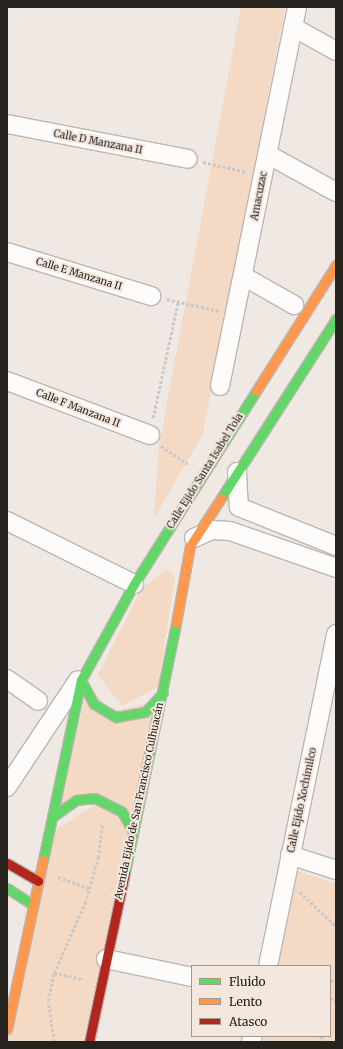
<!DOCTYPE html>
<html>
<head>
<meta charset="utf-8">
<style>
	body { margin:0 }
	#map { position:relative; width:343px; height:1049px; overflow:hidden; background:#efe8e3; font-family:Merriweather,serif }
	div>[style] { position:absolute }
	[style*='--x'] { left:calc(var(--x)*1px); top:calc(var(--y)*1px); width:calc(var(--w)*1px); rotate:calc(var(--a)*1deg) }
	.green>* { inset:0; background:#f4d9c5 }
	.path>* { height:2.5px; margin-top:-1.25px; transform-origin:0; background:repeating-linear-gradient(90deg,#cbc9c7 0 3px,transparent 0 5px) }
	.roads { filter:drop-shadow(1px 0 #bcb6b3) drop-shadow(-1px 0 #bcb6b3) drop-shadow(0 1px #bcb6b3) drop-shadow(0 -1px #bcb6b3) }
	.street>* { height:18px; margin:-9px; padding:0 9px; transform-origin:9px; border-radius:9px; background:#fdfcfb }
	.fast>* { height:9px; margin:-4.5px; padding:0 4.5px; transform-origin:4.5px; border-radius:4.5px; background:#63d668 }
	.slow>* { height:9px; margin:-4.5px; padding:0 4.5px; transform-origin:4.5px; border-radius:4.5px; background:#ff974d }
	.jam>* { height:9px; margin:-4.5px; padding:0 4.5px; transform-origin:4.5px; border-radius:4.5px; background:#b3261e }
	span { translate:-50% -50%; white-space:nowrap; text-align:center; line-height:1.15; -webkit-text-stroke:4px #f4e7de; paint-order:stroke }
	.street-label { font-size:10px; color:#26221e }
	.frame { position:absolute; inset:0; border:8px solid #26221e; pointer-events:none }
	.legend { position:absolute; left:191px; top:965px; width:140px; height:72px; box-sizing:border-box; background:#f4e7de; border:1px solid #a29891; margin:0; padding:5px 7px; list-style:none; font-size:12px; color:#26221e }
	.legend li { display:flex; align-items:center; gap:8px; height:20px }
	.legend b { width:20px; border:1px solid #a29891 }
</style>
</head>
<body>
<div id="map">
	<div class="green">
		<div style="clip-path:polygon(241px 7px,285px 7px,203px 434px,154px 518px,159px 446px)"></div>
		<div style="clip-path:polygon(166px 569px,175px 577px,158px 687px,122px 706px,98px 675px,140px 591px)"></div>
		<div style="clip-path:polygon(88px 684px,111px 712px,156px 701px,83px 1042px,7px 1042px,48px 835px,93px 806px,94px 794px,55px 822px)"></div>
		<div style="clip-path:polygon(298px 871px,336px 884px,336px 1042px,263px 1042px,264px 1036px,330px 1036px,330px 966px,278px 966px)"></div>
	</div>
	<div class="path">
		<div style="--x:203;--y:162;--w:45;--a:12.8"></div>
		<div style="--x:167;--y:299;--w:53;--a:13"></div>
		<div style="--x:153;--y:418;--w:120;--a:-77.9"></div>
		<div style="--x:161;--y:446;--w:32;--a:34"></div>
		<div style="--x:58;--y:877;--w:33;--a:20"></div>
		<div style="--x:300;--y:892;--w:50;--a:43.4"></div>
		<div style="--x:54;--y:973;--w:30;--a:12"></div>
		<div style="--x:330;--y:981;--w:6;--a:-9"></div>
		<div style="--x:330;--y:998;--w:7;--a:27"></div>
		<div style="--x:321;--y:1036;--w:7;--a:56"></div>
		<div style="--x:54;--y:1042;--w:41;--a:-98.3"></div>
		<div style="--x:48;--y:1001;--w:29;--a:-78"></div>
		<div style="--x:54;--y:973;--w:77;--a:-66.1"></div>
		<div style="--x:85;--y:903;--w:47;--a:-73.9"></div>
		<div style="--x:98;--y:858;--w:35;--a:-83"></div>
	</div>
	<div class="roads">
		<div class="street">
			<div style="--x:293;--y:27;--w:49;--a:29.2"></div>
			<div style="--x:7;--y:124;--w:184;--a:10.9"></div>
			<div style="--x:267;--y:154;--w:79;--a:28.8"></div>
			<div style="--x:7;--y:252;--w:151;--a:17"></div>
			<div style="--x:243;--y:276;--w:59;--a:29.6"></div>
			<div style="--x:7;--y:381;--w:153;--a:20.7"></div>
			<div style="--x:220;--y:386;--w:387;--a:-78.5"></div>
			<div style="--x:237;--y:472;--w:35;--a:87"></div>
			<div style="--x:239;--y:507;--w:105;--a:21.9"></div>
			<div style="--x:7;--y:521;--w:142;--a:26.4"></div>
			<div style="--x:194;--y:538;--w:20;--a:-24"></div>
			<div style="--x:212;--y:530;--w:18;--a:3"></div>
			<div style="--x:230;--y:531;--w:112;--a:19.2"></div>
			<div style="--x:7;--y:679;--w:38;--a:35"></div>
			<div style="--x:7;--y:787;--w:128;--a:-56.4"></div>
			<div style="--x:290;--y:855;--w:48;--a:18.1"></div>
			<div style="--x:106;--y:959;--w:88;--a:11.8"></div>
			<div style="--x:268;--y:966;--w:339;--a:-78.4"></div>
			<div style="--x:251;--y:1042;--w:6;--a:-72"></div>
		</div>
		<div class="fast">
			<div style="--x:221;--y:498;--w:213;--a:-57.3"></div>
			<div style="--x:81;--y:680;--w:27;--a:62"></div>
			<div style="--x:94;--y:704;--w:26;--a:31"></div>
			<div style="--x:116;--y:717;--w:29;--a:-10"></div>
			<div style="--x:145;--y:712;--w:26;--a:-47"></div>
			<div style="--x:52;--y:817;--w:29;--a:-35"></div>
			<div style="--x:76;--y:800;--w:19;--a:-6"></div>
			<div style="--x:95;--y:798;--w:30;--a:27"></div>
			<div style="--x:122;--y:812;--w:20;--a:60"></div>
			<div style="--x:43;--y:860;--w:184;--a:-78.1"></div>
			<div style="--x:81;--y:680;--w:110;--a:-61.1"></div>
			<div style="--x:134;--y:584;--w:228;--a:-57.7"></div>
			<div style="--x:125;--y:872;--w:254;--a:-78.4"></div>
			<div style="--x:7;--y:888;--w:31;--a:33"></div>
		</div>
		<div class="slow">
			<div style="--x:256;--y:391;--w:149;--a:-57.6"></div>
			<div style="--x:176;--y:623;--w:78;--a:-79.7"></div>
			<div style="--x:190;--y:546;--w:57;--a:-57.1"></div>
			<div style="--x:7;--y:1029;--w:173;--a:-78"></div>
		</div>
		<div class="jam">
			<div style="--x:7;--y:863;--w:36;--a:30"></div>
			<div style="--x:89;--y:1042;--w:174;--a:-78"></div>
		</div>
	</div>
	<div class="street-label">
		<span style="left:98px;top:142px;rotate:11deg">Calle D Manzana II</span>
		<span style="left:259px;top:196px;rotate:-79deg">Amacuzac</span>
		<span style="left:79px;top:274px;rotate:17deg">Calle E Manzana II</span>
		<span style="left:78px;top:408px;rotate:21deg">Calle F Manzana II</span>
		<span style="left:205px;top:471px;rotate:-58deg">Calle Ejido Santa Isabel Tola</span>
		<span style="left:302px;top:800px;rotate:-78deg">Calle Ejido Xochimilco</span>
		<span style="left:139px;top:801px;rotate:-78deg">Avenida Ejido de San Francisco Culhuacán</span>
	</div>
	<div class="frame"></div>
	<ul class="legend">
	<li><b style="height:5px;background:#63d668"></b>Fluido</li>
	<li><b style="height:5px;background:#ff974d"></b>Lento</li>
	<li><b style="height:5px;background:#b3261e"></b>Atasco</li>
	</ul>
</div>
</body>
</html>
